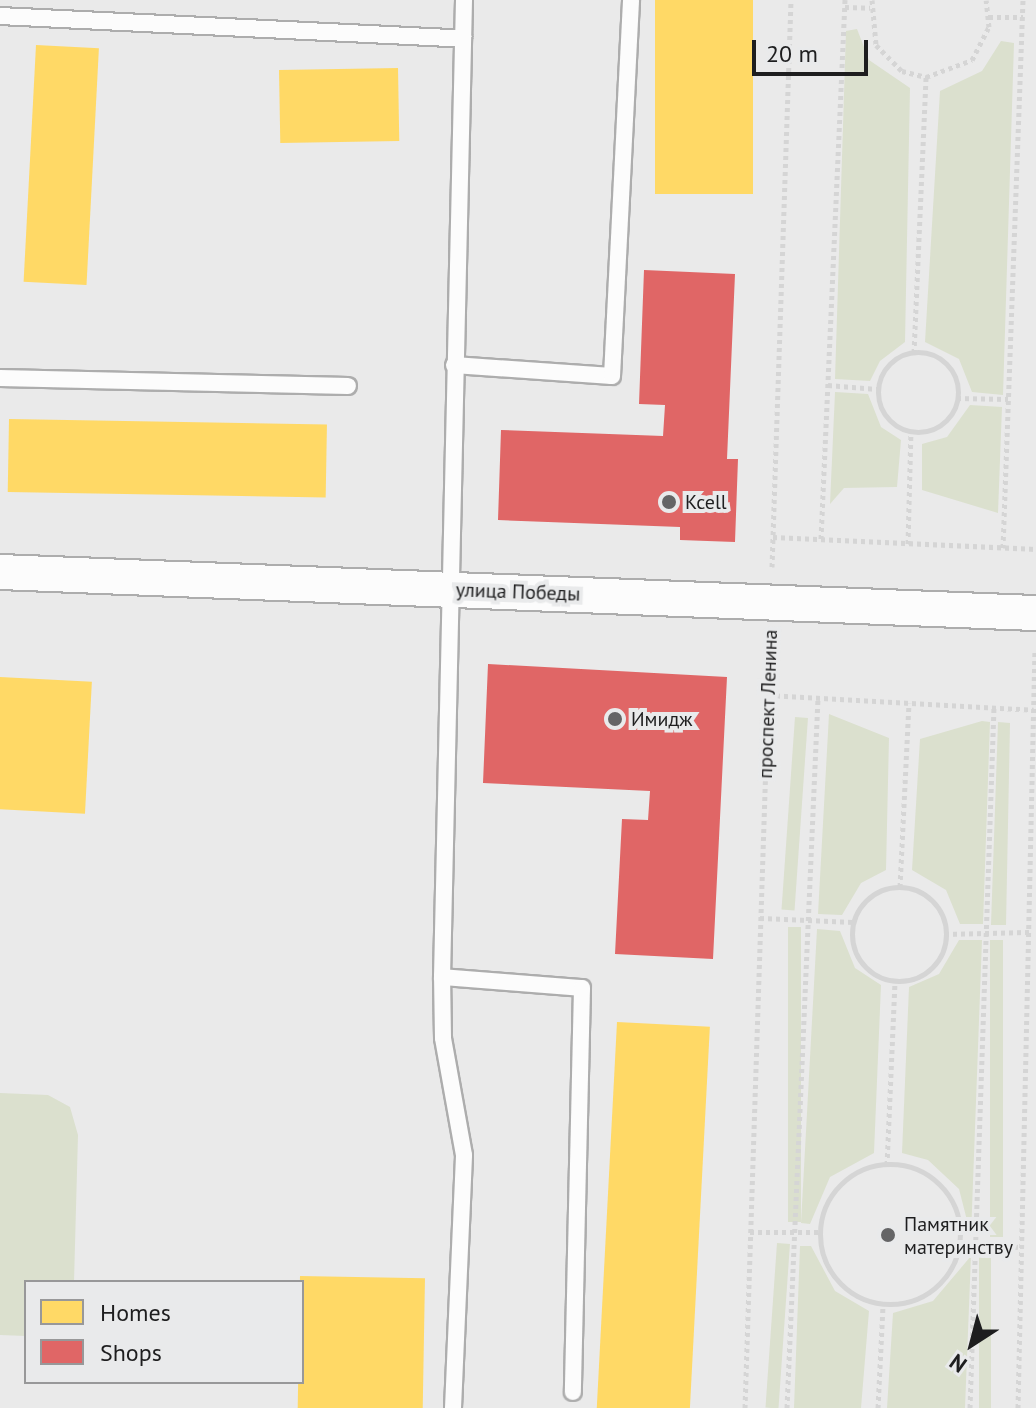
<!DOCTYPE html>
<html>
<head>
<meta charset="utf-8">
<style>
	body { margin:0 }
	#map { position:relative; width:1036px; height:1408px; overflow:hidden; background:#eaeaea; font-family:"PT Sans",sans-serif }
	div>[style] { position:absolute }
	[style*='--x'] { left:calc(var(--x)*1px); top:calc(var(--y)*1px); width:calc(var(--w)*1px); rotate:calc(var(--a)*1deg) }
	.green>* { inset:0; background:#dbe0ce; transform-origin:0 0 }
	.homes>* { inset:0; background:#ffd966; transform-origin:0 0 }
	.shops>* { inset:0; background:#e06666 }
	.path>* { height:5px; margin-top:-2.5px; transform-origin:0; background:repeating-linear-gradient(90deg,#d5d5d5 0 4px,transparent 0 8px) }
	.path>.ring { margin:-2.5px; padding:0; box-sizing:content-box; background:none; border:5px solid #d5d5d5; border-radius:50% }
	.roads { filter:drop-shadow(2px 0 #adadad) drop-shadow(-2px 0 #adadad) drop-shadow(0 2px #adadad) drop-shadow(0 -2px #adadad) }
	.lane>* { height:16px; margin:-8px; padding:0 8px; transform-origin:8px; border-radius:8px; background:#fcfcfc }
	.street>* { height:34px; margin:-17px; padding:0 17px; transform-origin:17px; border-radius:17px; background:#fcfcfc }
	.dots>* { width:22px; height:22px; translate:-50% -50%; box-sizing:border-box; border:4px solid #e9eaeb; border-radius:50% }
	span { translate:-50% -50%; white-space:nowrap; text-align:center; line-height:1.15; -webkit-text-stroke:8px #e9eaeb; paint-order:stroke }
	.poi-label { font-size:20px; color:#1e1e1f }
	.left { translate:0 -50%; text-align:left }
	.street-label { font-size:20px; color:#1e1e1f }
	.legend { position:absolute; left:24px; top:1280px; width:280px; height:104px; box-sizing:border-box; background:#e9eaeb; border:2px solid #989899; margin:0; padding:10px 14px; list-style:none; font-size:24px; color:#1e1e1f }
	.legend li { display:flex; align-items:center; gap:16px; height:40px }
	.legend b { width:40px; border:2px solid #989899 }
	.north { position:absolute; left:932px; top:1304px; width:80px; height:80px; -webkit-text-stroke:6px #e9eaeb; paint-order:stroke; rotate:216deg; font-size:22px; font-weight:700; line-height:32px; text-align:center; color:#1e1e1f }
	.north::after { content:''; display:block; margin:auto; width:28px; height:36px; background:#1e1e1f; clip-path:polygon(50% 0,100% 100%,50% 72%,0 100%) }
	.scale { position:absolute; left:752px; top:40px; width:116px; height:36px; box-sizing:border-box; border:4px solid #1e1e1f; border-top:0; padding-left:10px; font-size:24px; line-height:28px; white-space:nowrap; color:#1e1e1f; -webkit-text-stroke:6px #e9eaeb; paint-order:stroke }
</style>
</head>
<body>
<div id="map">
	<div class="green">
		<div style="clip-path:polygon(857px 29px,869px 60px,910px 88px,905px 342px,880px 361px,870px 381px,835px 379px,846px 31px)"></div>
		<div style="clip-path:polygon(1001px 41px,1014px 43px,1003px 395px,972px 392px,959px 359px,925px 342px,940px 91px,982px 71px)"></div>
		<div style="clip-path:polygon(835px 392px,868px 394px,881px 427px,901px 440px,897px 487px,844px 488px,830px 504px)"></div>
		<div style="clip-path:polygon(970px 405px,1002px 407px,998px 513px,922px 490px,922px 444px,947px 437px)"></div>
		<div style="clip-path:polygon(829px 714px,889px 738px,886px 870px,861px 883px,842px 915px,818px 914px)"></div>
		<div style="left:795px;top:717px;width:13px;height:193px;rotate:4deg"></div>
		<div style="clip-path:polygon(982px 721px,990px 722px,983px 924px,960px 924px,946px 890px,912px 870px,920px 739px)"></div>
		<div style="clip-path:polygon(998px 722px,1010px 723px,1006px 925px,991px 925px)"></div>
		<div style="left:788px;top:927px;width:13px;height:295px"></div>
		<div style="clip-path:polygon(817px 929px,840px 931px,855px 968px,881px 985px,874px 1153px,830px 1177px,810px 1224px,801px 1223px)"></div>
		<div style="clip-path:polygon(959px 940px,982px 940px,971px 1236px,959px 1189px,928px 1160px,902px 1153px,909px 987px,939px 974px)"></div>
		<div style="left:990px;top:940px;width:13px;height:297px"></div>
		<div style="clip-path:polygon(0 1093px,48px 1095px,70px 1107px,78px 1135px,74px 1282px,26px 1282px,26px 1336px,0 1335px)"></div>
		<div style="left:777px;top:1243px;width:13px;height:165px;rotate:4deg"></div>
		<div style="clip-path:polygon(800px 1246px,811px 1246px,835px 1291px,869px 1311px,861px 1408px,794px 1408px)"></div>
		<div style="clip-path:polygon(971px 1256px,965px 1408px,887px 1408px,893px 1313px,933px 1301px)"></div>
		<div style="left:979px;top:1257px;width:12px;height:151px"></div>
	</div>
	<div class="homes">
		<div style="left:655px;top:0;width:98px;height:194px"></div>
		<div style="left:36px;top:45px;width:63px;height:237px;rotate:3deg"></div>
		<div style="left:398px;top:68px;width:73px;height:119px;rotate:89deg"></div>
		<div style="left:9px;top:419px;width:318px;height:73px;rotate:1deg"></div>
		<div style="left:0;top:677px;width:92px;height:132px;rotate:3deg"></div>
		<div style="left:617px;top:1022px;width:93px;height:387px;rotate:3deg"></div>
		<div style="left:300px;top:1276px;width:125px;height:132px;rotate:1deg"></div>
	</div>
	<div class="shops">
		<div style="clip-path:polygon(644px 270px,735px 274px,727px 459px,738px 459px,735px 542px,680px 540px,680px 527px,498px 520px,501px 430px,663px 436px,665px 405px,639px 404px)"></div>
		<div style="clip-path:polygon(488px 664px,727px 677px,713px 959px,615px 954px,622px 819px,648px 820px,650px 791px,483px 783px)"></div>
	</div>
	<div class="path">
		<div style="--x:872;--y:0;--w:45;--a:84.9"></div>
		<div style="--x:876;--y:45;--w:37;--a:45"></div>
		<div style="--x:902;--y:71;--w:25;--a:14"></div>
		<div style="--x:926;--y:77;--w:49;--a:-20.3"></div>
		<div style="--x:972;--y:60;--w:37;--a:-63"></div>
		<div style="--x:989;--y:27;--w:27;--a:-96"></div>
		<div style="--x:845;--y:7;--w:25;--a:2"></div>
		<div style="--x:989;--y:17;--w:34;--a:0"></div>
		<div class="ring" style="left:878px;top:352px;width:75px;height:75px"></div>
		<div style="--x:914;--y:353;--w:276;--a:-87.5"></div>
		<div style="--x:828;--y:385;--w:49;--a:4.7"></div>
		<div style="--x:957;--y:398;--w:51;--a:1.1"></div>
		<div style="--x:773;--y:537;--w:263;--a:2.6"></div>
		<div style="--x:821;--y:539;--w:540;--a:-87.45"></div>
		<div style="--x:908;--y:544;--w:112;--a:-88.5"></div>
		<div style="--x:1003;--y:548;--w:548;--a:-87.91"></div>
		<div style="--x:772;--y:567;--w:567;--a:-88.08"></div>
		<div style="--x:768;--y:695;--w:266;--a:3.2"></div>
		<div style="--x:900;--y:887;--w:184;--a:-87.2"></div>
		<div class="ring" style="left:852px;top:887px;width:89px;height:89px"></div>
		<div style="--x:760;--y:918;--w:93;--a:2.5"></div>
		<div style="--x:945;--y:934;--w:84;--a:-1.4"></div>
		<div class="ring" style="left:820px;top:1164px;width:135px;height:135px"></div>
		<div style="--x:887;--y:1165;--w:185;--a:-87.5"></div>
		<div style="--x:750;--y:1232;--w:70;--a:0"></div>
		<div style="--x:958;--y:1245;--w:64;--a:1.8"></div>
		<div style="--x:745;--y:1408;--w:771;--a:-88.14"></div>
		<div style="--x:787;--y:1408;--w:711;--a:-87.5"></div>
		<div style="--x:878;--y:1408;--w:104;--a:-87.2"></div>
		<div style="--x:970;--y:1408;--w:701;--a:-88.04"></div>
		<div style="--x:1018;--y:1408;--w:759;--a:-88.72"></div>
	</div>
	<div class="roads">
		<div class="lane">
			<div style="--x:0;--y:16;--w:464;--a:2.8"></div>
			<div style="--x:454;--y:365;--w:158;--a:4"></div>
			<div style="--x:612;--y:376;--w:376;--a:-87.1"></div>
			<div style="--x:0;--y:378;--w:348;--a:1.3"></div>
			<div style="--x:442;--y:977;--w:140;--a:4.5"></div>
			<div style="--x:582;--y:988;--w:404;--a:91.3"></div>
			<div style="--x:453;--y:1408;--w:253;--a:-87.5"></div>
			<div style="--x:464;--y:1155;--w:119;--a:-100.2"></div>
			<div style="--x:443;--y:1038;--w:61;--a:-90.9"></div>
			<div style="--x:442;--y:977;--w:977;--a:-88.71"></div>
		</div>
		<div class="street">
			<div style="--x:0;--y:572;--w:1037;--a:2.27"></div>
		</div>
	</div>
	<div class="dots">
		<div style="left:669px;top:502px;background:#656566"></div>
		<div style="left:615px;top:719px;background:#656566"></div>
		<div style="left:888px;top:1235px;background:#656566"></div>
	</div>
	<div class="poi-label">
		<span class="left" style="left:685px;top:502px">Kcell</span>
		<span class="left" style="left:631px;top:719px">Имидж</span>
		<span class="left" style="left:904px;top:1236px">Памятник<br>материнству</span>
	</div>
	<div class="street-label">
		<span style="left:518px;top:592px;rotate:2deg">улица Победы</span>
		<span style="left:768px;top:704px;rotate:-88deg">проспект Ленина</span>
	</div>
	<ul class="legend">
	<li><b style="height:22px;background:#ffd966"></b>Homes</li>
	<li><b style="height:22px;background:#e06666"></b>Shops</li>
	</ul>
	<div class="north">N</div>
	<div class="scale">20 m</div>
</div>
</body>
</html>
